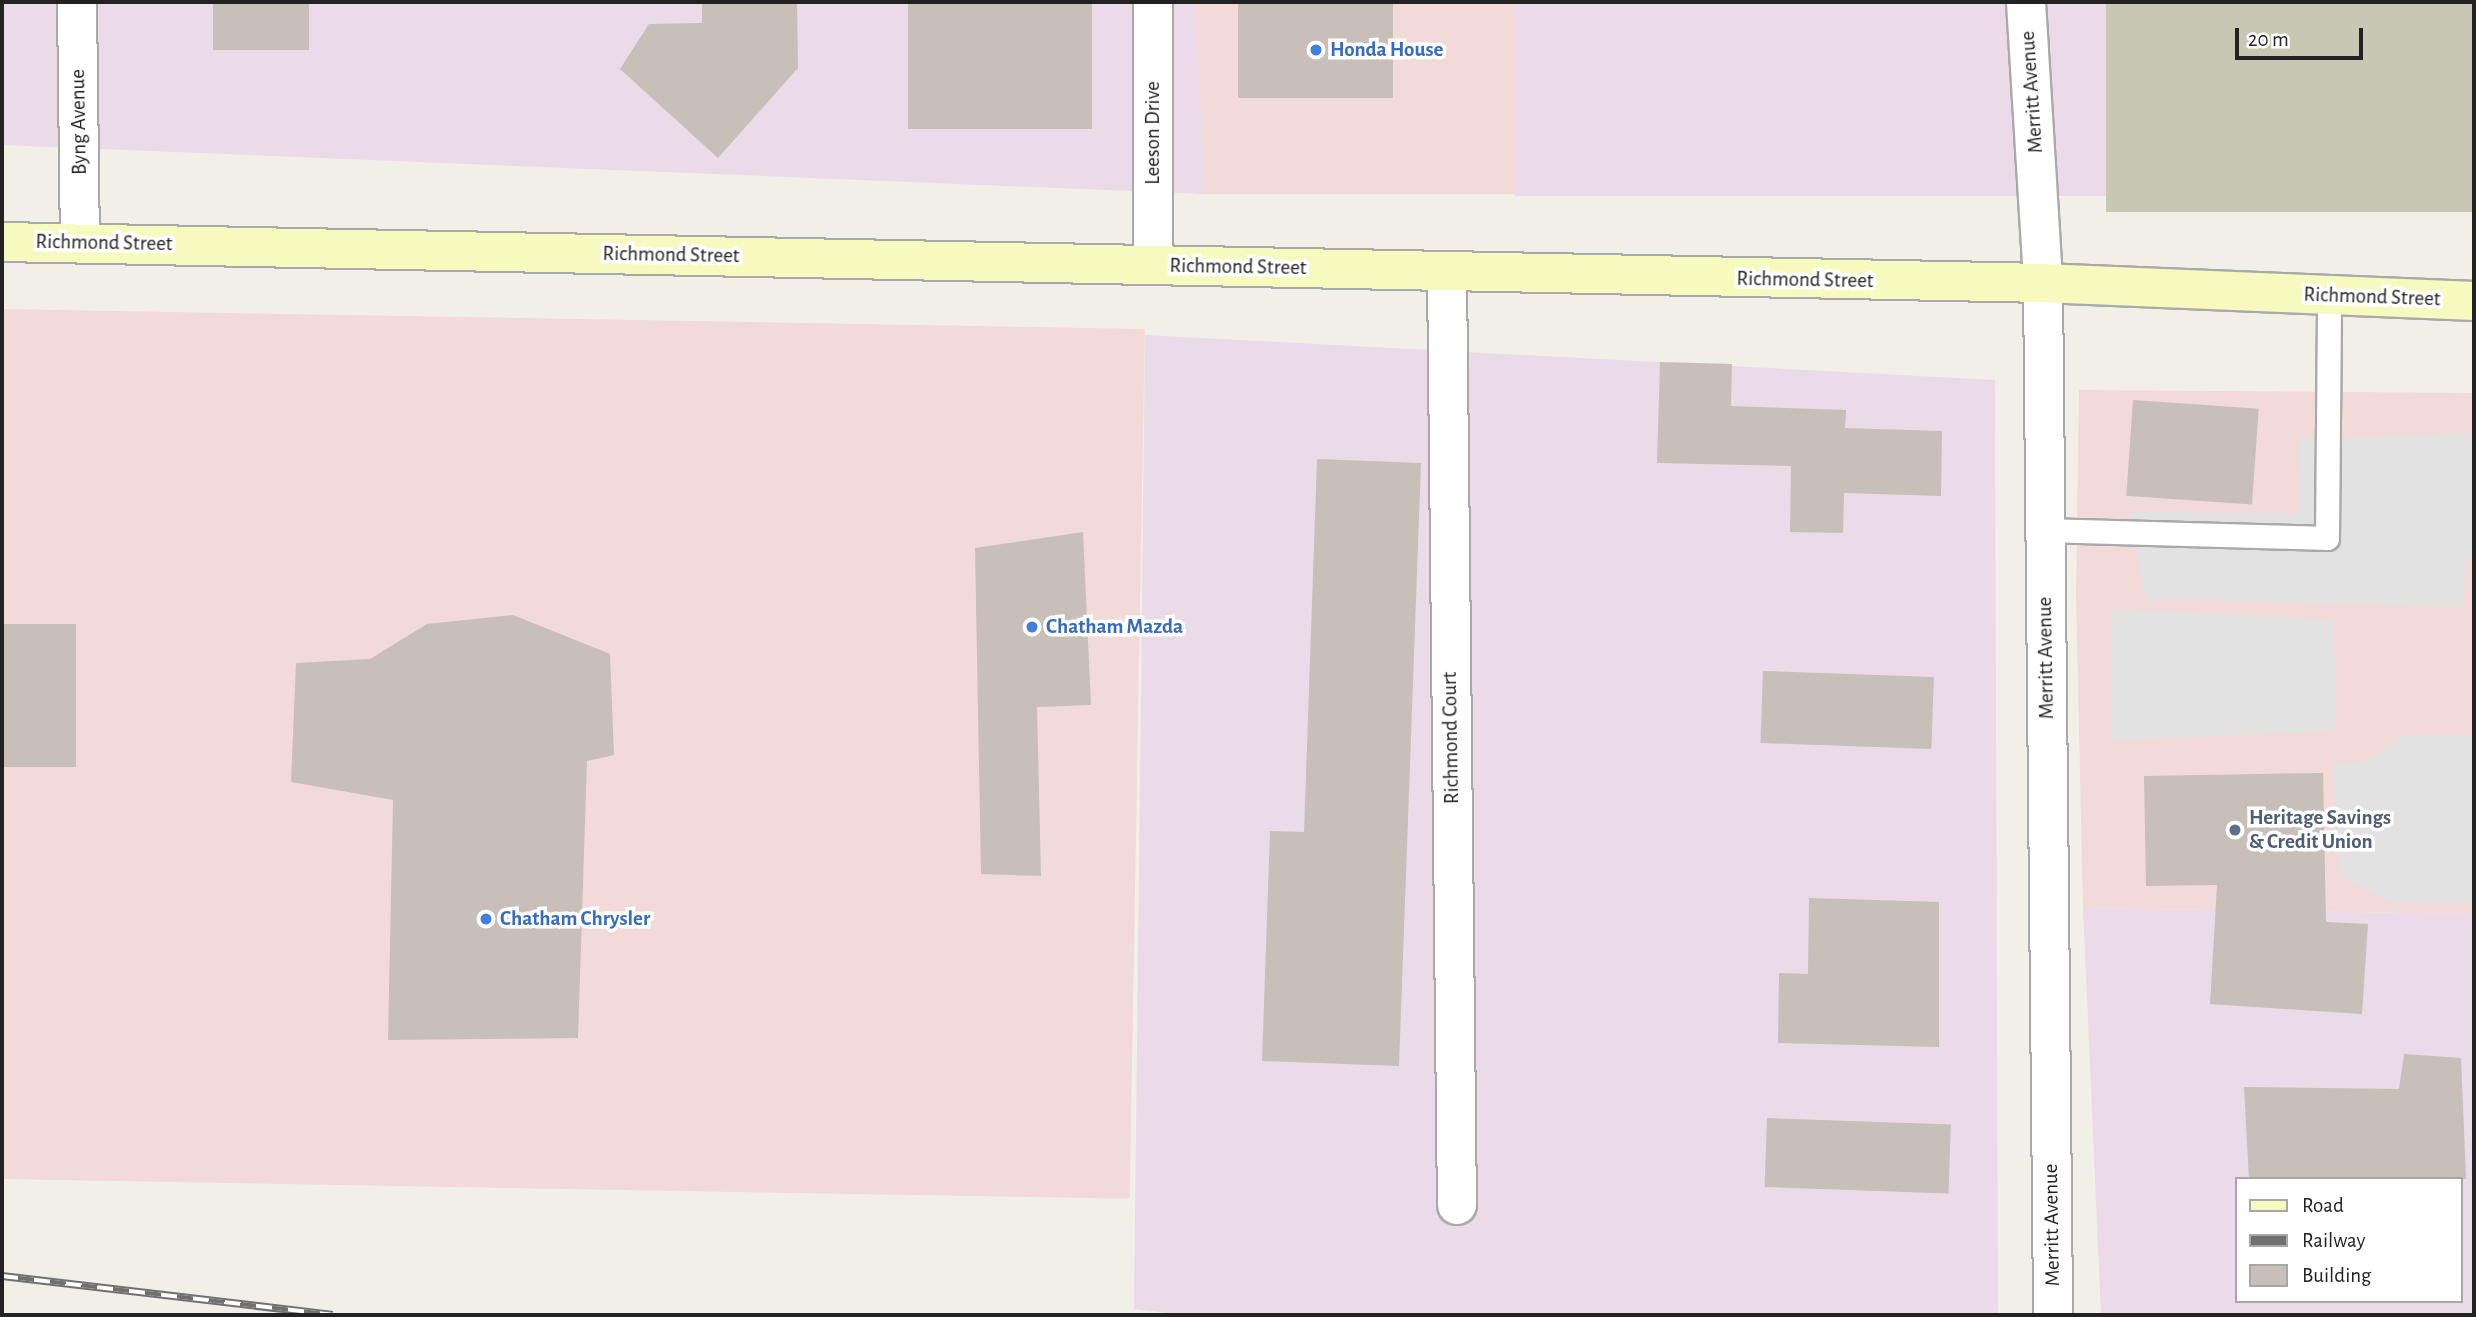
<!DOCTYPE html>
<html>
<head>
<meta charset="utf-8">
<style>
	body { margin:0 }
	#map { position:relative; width:2476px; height:1317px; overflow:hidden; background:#f2efe9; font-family:"Alegreya Sans",sans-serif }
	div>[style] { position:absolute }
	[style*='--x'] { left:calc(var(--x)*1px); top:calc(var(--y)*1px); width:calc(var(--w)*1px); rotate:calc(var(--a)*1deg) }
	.commercial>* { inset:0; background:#f2dad9; transform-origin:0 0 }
	.industrial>* { inset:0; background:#ebdbe8; transform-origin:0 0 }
	.construction>* { inset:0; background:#c7c7b4; transform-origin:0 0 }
	.parking>* { inset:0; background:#e2e2e2 }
	.building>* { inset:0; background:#c7bfb8; transform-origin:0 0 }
	.roads { filter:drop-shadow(2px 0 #a9a9a9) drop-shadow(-2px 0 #a9a9a9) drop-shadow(0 2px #a9a9a9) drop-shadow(0 -2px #a9a9a9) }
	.service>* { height:23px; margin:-11.5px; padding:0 11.5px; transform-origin:11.5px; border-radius:11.5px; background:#fff }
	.minor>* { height:38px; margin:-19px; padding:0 19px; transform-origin:19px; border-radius:19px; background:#fff }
	.tertiary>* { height:38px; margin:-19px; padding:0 19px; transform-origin:19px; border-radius:19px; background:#fff }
	.secondary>* { height:38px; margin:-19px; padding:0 19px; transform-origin:19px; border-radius:19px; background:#f7fabf }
	.rail>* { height:8px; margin-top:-4px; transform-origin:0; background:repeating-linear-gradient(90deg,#fff 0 16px,#707070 0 32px); box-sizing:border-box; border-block:2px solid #707070 }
	.dots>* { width:19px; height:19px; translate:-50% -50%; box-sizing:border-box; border:4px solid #fff; border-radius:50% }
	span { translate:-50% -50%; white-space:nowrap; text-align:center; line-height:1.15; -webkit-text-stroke:7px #fff; paint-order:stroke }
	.shop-label { font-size:21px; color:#366cbe; font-weight:700 }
	.left { translate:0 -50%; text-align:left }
	.street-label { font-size:21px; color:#222 }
	.service-label { font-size:21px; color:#4e5e75; font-weight:700 }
	.frame { position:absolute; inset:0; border:4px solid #222; pointer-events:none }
	.legend { position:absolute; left:2235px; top:1177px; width:228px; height:126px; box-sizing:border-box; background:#fff; border:2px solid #a7a7a7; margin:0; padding:9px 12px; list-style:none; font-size:21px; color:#222 }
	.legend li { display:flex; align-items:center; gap:14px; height:35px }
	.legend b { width:35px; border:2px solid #a7a7a7 }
	.scale { position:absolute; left:2235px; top:28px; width:128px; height:32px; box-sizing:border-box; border:4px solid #222; border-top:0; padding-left:9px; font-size:21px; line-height:24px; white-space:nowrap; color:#222; -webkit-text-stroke:5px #fff; paint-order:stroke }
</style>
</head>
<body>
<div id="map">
	<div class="commercial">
		<div style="left:1196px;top:2px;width:319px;height:192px"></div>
		<div style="left:2px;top:309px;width:1143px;height:870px;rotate:1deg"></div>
		<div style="clip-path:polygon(2079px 390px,2474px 393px,2474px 914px,2083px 908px,2076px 596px)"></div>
	</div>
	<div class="industrial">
		<div style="clip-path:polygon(2px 2px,1196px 2px,1204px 194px,2px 145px)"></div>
		<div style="left:1515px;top:2px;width:591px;height:194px"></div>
		<div style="clip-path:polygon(1145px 335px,1995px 380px,1998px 1315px,1185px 1315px,1134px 1309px)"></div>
		<div style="clip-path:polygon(evenodd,2083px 908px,2474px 914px,2474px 1315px,2101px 1315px,2083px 908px,2236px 1179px,2460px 1179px,2460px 1301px,2236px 1301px,2236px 1179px)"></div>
	</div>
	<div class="construction">
		<div style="left:2106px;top:2px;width:368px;height:210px"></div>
	</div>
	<div class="parking">
		<div style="clip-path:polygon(2474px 433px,2474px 557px,2466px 559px,2463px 607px,2146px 598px,2128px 512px,2297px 513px,2300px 439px)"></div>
		<div style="clip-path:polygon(2111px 609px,2334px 620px,2336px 730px,2111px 741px)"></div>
		<div style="clip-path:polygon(2474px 735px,2474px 902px,2388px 902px,2339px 874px,2333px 764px,2367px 762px,2402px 736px)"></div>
	</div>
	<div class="building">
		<div style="left:213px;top:2px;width:96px;height:48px"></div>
		<div style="clip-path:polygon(702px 2px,797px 2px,798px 68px,718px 158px,620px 69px,649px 24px,702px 23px)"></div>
		<div style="left:908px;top:2px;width:184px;height:127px"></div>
		<div style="left:1238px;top:2px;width:155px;height:96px"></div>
		<div style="clip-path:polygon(1660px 362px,1732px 364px,1731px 406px,1846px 410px,1845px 428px,1942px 431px,1941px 496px,1844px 493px,1843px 533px,1790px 532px,1791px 466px,1657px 463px)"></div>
		<div style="left:2133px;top:400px;width:126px;height:96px;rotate:4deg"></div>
		<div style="clip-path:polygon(1317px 459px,1421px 463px,1399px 1066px,1262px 1061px,1270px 831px,1304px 832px)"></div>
		<div style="clip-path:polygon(1083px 532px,1091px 705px,1037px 707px,1041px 876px,981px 874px,975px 548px)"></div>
		<div style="clip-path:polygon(513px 615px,610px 654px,614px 755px,587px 761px,578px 1038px,388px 1040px,393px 800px,291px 782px,296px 663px,370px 659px,427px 624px)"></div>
		<div style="left:2px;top:624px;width:74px;height:143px"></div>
		<div style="left:1763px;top:671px;width:171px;height:72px;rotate:2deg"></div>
		<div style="clip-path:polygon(2323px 773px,2326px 922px,2368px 924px,2362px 1014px,2210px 1004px,2217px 885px,2146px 886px,2144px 776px)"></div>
		<div style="clip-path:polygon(1809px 898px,1939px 902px,1939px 1047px,1778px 1043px,1779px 973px,1808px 974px)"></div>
		<div style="clip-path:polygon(2404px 1054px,2461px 1058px,2466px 1179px,2249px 1179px,2244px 1087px,2399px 1089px)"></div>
		<div style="left:1767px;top:1118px;width:184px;height:69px;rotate:2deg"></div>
	</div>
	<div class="roads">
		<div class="service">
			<div style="--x:2045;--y:530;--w:282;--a:1.6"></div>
			<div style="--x:2327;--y:538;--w:243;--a:-89.5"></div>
		</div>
		<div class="minor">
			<div style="--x:77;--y:2;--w:240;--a:89.3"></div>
			<div style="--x:1153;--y:2;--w:263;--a:90"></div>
			<div style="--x:2026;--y:2;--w:282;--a:86.5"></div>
			<div style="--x:1447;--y:272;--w:933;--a:89.39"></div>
		</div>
		<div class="tertiary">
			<div style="--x:2043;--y:283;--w:1032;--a:89.44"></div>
		</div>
		<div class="secondary">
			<div style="--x:2;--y:242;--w:2041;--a:1.15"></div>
			<div style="--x:2043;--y:283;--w:431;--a:2.4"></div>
		</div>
	</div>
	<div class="rail">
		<div style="--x:2;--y:1276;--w:333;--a:6.7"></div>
	</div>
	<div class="dots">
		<div style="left:1316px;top:50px;background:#3f7fe0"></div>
		<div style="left:1032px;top:627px;background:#3f7fe0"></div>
		<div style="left:2235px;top:830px;background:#5c6f8a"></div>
		<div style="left:486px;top:919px;background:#3f7fe0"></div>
	</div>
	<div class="shop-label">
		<span class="left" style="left:1330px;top:50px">Honda House</span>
		<span class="left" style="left:1046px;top:627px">Chatham Mazda</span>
		<span class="left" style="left:500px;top:919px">Chatham Chrysler</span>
	</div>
	<div class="street-label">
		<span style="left:2032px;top:92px;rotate:-94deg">Merritt Avenue</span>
		<span style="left:79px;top:122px;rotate:-91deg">Byng Avenue</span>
		<span style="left:1153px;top:133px;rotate:-90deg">Leeson Drive</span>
		<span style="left:104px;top:243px;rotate:1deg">Richmond Street</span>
		<span style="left:671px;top:255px;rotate:1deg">Richmond Street</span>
		<span style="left:1238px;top:267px;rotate:1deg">Richmond Street</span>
		<span style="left:1805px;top:280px;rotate:1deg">Richmond Street</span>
		<span style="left:2372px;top:297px;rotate:2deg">Richmond Street</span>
		<span style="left:2046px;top:658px;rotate:-91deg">Merritt Avenue</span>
		<span style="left:1451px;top:738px;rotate:-91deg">Richmond Court</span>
		<span style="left:2052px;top:1225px;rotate:-91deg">Merritt Avenue</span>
	</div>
	<div class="service-label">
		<span class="left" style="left:2249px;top:830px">Heritage Savings<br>&amp; Credit Union</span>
	</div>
	<div class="frame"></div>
	<ul class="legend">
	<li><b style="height:9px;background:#f7fabf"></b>Road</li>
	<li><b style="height:9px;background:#707070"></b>Railway</li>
	<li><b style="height:19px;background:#c7bfb8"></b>Building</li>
	</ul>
	<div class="scale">20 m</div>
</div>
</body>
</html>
